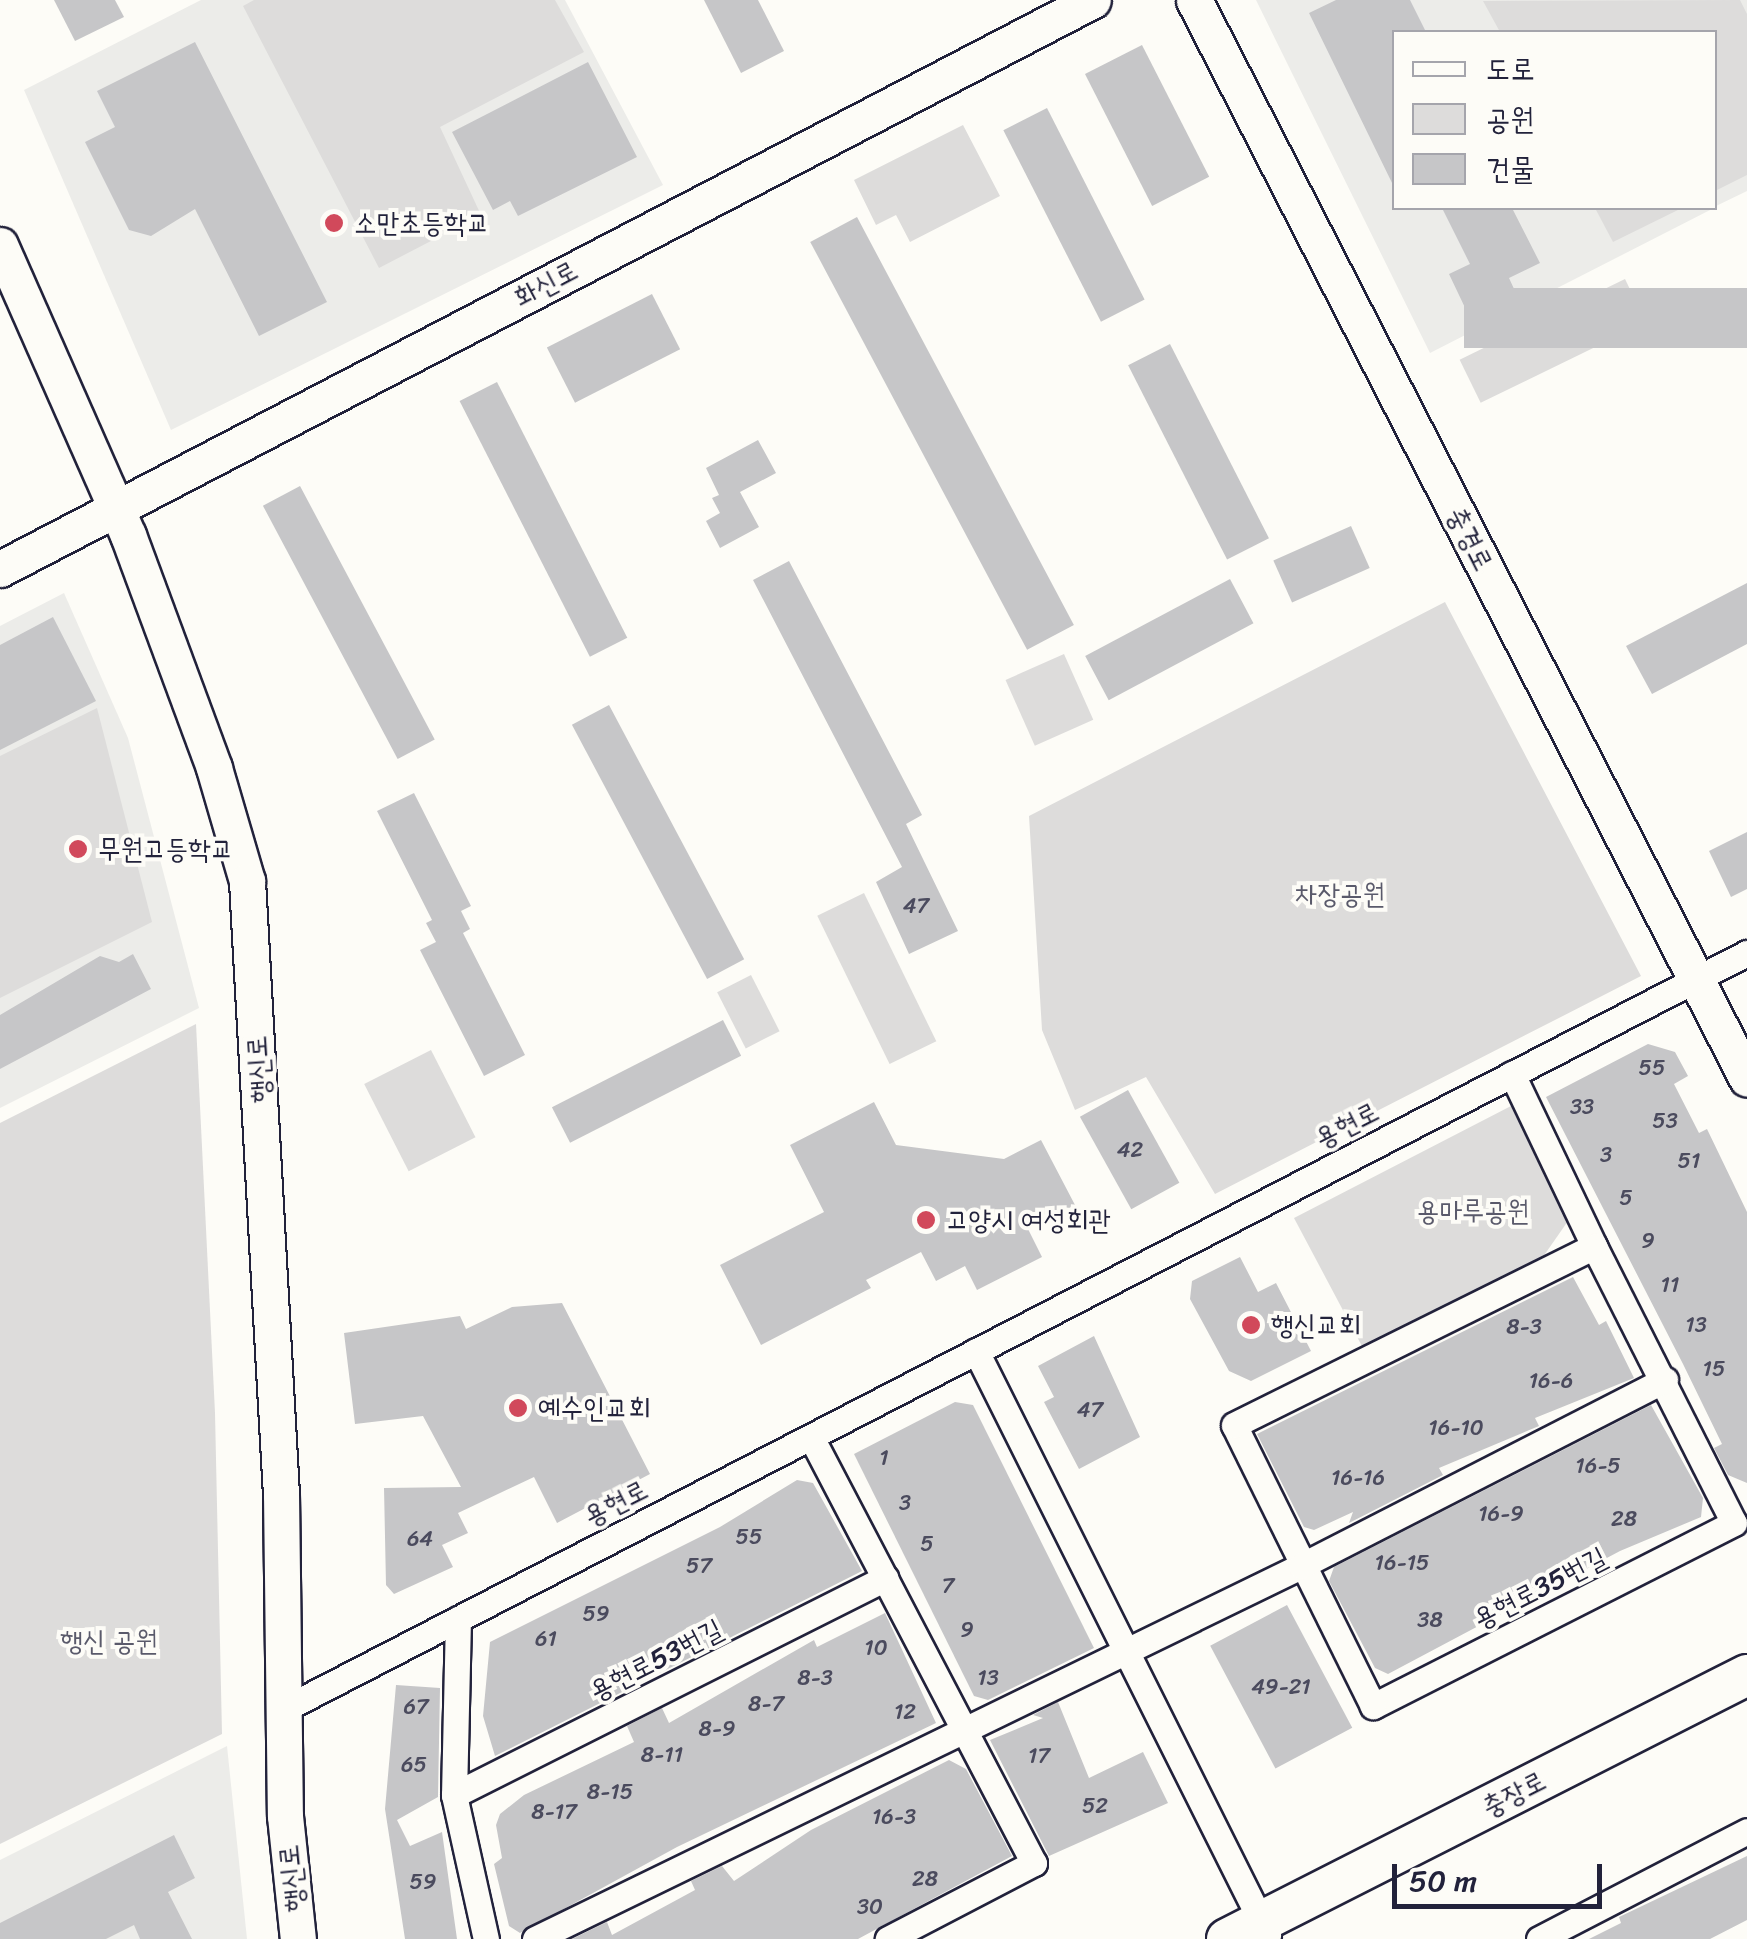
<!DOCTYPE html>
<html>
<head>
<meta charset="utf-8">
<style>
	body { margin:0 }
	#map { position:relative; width:1747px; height:1939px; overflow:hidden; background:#fdfcf7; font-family:Sriracha,"Poor Story",sans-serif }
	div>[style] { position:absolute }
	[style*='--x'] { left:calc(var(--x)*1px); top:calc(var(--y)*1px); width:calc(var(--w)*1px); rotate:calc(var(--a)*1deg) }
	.built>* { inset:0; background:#ecece9 }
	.green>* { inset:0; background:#dddcdb; transform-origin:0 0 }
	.building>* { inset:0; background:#c6c6c8; transform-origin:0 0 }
	.roads { filter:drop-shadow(2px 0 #22223b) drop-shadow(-2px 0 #22223b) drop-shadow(0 2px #22223b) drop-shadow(0 -2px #22223b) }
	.minor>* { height:25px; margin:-12.5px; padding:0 12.5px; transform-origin:12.5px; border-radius:12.5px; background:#fdfcf7 }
	.secondary>* { height:35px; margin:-17.5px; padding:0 17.5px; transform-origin:17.5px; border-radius:17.5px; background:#fdfcf7 }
	.primary>* { height:40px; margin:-20px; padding:0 20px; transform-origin:20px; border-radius:20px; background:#fdfcf7 }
	.dots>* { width:28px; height:28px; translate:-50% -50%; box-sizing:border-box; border:5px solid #fdfcf7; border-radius:50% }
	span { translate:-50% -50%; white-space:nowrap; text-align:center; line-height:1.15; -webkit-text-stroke:8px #fdfcf7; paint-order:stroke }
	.number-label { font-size:22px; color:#4b4b5e }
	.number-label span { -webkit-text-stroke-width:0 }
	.poi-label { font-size:28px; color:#22223b }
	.left { translate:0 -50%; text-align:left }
	.street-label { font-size:28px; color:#22223b }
	.park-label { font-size:28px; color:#5a5a6b }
	.legend { position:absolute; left:1392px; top:30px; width:325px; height:180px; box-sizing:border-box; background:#fdfcf7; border:2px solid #a5a5ac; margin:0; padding:12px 18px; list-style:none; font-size:30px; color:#22223b }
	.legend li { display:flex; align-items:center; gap:20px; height:50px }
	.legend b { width:50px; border:2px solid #a5a5ac }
	.scale { position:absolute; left:1392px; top:1864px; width:210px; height:45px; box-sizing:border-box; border:5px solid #22223b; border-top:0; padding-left:12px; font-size:30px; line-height:35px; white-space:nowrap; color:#22223b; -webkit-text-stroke:8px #fdfcf7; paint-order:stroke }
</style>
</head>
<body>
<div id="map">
	<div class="built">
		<div style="clip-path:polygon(201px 0,565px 0,663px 185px,171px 430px,24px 90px)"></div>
		<div style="clip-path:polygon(1256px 0,1747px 0,1747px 191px,1714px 207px,1714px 32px,1394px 32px,1394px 208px,1714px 208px,1430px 353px)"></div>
		<div style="clip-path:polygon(64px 593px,128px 738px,199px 1008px,0 1108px,0 626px)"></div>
		<div style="clip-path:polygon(227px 1746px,247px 1939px,0 1939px,0 1860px)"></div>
	</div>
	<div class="green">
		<div style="clip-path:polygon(254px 0,555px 0,584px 52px,440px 127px,481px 215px,379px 268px,243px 6px)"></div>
		<div style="clip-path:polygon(1740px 0,1747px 14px,1747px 175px,1715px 191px,1714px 32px,1500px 32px,1483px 1px)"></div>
		<div style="clip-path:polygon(963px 125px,1000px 196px,910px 242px,896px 215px,876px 225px,854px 180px)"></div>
		<div style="clip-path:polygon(1595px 208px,1682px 208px,1613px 242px)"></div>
		<div style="left:1625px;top:279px;width:48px;height:184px;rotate:64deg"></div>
		<div style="clip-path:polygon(1445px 602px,1641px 976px,1215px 1194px,1146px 1077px,1075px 1110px,1042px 1030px,1029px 816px)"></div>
		<div style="left:1064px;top:654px;width:72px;height:64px;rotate:66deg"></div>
		<div style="clip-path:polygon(97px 708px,152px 922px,0 998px,0 756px)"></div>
		<div style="left:864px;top:893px;width:165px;height:52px;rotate:64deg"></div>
		<div style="left:751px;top:975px;width:63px;height:38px;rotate:63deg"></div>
		<div style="clip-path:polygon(196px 1024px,215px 1413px,222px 1734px,0 1844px,0 1123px)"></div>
		<div style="left:431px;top:1050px;width:98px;height:75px;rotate:63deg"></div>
		<div style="clip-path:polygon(1511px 1106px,1568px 1221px,1538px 1264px,1363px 1348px,1294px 1218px)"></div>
	</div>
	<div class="building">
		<div style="clip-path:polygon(54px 0,115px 0,124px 17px,75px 41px)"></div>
		<div style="clip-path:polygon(704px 0,758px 0,784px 51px,741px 73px)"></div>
		<div style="clip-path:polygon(1336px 0,1410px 0,1426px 32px,1394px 32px,1394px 187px,1309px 13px)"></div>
		<div style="clip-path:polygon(195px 42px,327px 302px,259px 336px,195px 209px,151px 236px,129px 230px,85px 142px,115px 127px,97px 91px)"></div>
		<div style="left:1142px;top:45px;width:148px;height:64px;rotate:63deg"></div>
		<div style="clip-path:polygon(588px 62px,637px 157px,518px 216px,510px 201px,493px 210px,452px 132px)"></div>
		<div style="left:1047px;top:108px;width:215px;height:49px;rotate:63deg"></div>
		<div style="clip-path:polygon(1442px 208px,1512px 208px,1540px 263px,1509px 278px,1515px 291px,1468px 314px,1449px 274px,1470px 264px)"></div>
		<div style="left:857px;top:217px;width:462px;height:53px;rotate:62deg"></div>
		<div style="left:1747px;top:288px;width:60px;height:283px;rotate:90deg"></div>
		<div style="left:652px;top:294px;width:62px;height:118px;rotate:63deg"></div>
		<div style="left:1170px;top:344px;width:218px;height:47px;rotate:63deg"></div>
		<div style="left:497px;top:382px;width:287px;height:42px;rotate:63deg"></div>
		<div style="clip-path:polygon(758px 440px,776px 473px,740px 492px,759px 527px,720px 548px,706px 521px,720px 513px,712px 498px,719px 495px,706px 468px)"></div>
		<div style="left:300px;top:486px;width:287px;height:42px;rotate:62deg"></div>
		<div style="left:1351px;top:526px;width:46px;height:85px;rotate:66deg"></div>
		<div style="clip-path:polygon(789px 561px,922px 815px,906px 824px,958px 931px,909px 954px,876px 882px,902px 867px,753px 580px)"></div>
		<div style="left:1230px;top:579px;width:50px;height:164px;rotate:62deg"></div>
		<div style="clip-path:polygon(1747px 583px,1747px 644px,1652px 694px,1626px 646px)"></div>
		<div style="clip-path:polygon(53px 617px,96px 701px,0 750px,0 645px)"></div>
		<div style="left:609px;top:705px;width:288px;height:42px;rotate:62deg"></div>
		<div style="clip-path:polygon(414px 793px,471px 906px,461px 911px,470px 929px,463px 933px,525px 1055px,484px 1076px,420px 950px,436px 942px,426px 923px,432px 920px,377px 811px)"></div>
		<div style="clip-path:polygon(1747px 832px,1747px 889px,1731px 897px,1709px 851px)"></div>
		<div style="clip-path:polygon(133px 954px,151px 989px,0 1069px,0 1015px,100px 956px,119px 962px)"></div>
		<div style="left:723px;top:1020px;width:40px;height:192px;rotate:63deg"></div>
		<div style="clip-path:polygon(1648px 1044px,1675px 1052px,1688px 1076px,1674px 1084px,1699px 1133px,1707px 1129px,1747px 1212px,1747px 1483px,1728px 1475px,1714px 1448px,1722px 1444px,1683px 1364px,1546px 1097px)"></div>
		<div style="left:1128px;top:1090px;width:106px;height:55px;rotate:61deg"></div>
		<div style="clip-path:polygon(874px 1102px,896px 1145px,1004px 1159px,1041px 1140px,1075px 1205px,1028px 1229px,1042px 1257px,977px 1290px,965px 1266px,936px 1281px,921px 1252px,866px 1280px,871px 1288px,761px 1345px,720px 1265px,824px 1212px,790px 1145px)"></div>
		<div style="clip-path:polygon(1240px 1257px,1258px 1292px,1276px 1283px,1311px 1351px,1251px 1381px,1229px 1371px,1190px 1299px,1192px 1281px)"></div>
		<div style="clip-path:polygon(1573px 1277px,1599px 1325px,1606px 1321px,1634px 1378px,1535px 1418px,1539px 1426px,1439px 1468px,1443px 1475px,1349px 1523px,1353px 1512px,1314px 1530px,1304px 1527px,1257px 1434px)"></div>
		<div style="clip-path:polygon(562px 1303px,650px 1474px,557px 1523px,534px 1477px,458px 1513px,468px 1533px,442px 1545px,453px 1567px,394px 1594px,386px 1585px,384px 1488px,461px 1487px,423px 1416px,355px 1424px,344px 1333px,460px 1316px,466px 1329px,512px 1307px)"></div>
		<div style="clip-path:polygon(1094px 1336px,1140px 1437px,1079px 1469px,1044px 1402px,1054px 1397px,1038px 1366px)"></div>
		<div style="clip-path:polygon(955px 1402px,973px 1405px,1094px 1648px,988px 1700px,974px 1696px,854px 1454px)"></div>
		<div style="clip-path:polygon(1651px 1405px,1703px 1498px,1701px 1517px,1620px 1551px,1388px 1674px,1375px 1668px,1329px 1581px,1334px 1567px)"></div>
		<div style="clip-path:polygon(797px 1480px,813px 1483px,862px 1571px,495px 1756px,483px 1716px,490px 1642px,720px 1527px)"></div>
		<div style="left:1287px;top:1605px;width:139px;height:87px;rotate:62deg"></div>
		<div style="clip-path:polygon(885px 1613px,936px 1723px,677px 1847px,520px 1933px,509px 1926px,494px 1864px,502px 1858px,496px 1825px,500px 1814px,524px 1795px,634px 1742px,627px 1726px,662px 1708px,669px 1723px,814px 1640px,817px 1647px)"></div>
		<div style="clip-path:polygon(396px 1685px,440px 1688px,438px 1797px,397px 1820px,410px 1846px,442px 1832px,457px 1939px,405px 1939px,385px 1809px)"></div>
		<div style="clip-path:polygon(1058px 1702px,1089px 1778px,1143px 1752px,1168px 1803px,1049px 1856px,990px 1740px,1043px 1718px,1033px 1715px)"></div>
		<div style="clip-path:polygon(949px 1760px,966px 1769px,1012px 1856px,858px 1939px,572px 1939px,607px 1922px,612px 1935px,695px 1890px,691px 1881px,722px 1866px,734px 1881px,811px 1830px)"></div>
		<div style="clip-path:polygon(174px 1835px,195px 1878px,168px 1892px,192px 1939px,140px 1939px,134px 1925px,106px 1939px,0 1939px,0 1923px)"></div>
		<div style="clip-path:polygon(1747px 1856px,1747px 1920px,1710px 1939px,1589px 1939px,1621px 1923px,1619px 1917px)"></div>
	</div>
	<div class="roads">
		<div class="minor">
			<div style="--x:1512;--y:1074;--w:191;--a:64.5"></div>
			<div style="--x:1594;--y:1246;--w:310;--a:63.2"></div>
			<div style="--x:1734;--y:1523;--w:405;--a:153.1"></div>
			<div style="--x:1373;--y:1706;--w:313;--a:-116.3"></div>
			<div style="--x:1234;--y:1425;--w:402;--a:-26.4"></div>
			<div style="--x:976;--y:1351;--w:653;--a:63.43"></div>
			<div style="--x:811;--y:1437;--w:481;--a:62.4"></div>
			<div style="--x:1034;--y:1863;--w:165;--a:152.5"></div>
			<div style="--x:458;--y:1619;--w:176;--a:91.3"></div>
			<div style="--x:454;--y:1795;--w:148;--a:77.5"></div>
			<div style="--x:284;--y:1709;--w:1647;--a:-27.33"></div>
			<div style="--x:454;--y:1795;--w:483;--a:-26.7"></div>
			<div style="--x:535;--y:1939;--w:852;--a:-25.96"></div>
			<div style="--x:1301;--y:1566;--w:409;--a:-27.1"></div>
			<div style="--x:1539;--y:1939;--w:234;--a:-27.4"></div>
		</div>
		<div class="secondary">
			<div style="--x:1194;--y:0;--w:1212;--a:62.86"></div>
			<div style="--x:0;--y:245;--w:317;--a:66.2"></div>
			<div style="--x:128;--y:535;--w:248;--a:69.7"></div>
			<div style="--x:214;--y:768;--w:118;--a:73.7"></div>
			<div style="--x:247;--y:881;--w:614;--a:86.83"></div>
			<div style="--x:281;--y:1494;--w:322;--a:89.3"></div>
			<div style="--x:285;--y:1816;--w:124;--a:84"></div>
			<div style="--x:0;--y:569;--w:1232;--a:-27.5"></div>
		</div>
		<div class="primary">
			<div style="--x:1227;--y:1939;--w:583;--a:-26.92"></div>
		</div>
	</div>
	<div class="dots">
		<div style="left:334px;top:223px;background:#d1495b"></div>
		<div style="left:78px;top:849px;background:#d1495b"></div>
		<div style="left:926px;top:1220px;background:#d1495b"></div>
		<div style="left:1251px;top:1325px;background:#d1495b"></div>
		<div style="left:518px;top:1408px;background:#d1495b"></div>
	</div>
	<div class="number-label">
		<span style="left:916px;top:906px">47</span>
		<span style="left:1652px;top:1068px">55</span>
		<span style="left:1582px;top:1107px">33</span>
		<span style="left:1665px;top:1121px">53</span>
		<span style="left:1130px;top:1150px">42</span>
		<span style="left:1606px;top:1155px">3</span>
		<span style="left:1689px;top:1161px">51</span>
		<span style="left:1626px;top:1198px">5</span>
		<span style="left:1648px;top:1241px">9</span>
		<span style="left:1670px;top:1285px">11</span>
		<span style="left:1696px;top:1325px">13</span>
		<span style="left:1524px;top:1327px">8-3</span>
		<span style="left:1714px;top:1369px">15</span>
		<span style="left:1551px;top:1381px">16-6</span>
		<span style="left:1090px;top:1410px">47</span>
		<span style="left:1456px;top:1428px">16-10</span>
		<span style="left:884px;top:1458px">1</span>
		<span style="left:1598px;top:1466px">16-5</span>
		<span style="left:1358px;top:1478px">16-16</span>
		<span style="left:905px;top:1503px">3</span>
		<span style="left:1501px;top:1514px">16-9</span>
		<span style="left:1624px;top:1519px">28</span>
		<span style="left:749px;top:1537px">55</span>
		<span style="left:420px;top:1539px">64</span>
		<span style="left:927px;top:1544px">5</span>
		<span style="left:1402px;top:1563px">16-15</span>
		<span style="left:699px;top:1566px">57</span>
		<span style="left:948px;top:1586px">7</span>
		<span style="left:596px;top:1614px">59</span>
		<span style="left:1430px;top:1620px">38</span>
		<span style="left:967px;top:1630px">9</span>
		<span style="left:546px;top:1639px">61</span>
		<span style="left:876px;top:1648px">10</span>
		<span style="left:815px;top:1678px">8-3</span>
		<span style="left:988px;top:1678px">13</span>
		<span style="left:1281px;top:1687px">49-21</span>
		<span style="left:766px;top:1704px">8-7</span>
		<span style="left:416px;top:1707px">67</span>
		<span style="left:905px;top:1712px">12</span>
		<span style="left:717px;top:1729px">8-9</span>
		<span style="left:662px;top:1755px">8-11</span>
		<span style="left:1039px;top:1756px">17</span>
		<span style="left:414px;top:1765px">65</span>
		<span style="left:610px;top:1792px">8-15</span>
		<span style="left:1095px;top:1806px">52</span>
		<span style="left:554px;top:1812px">8-17</span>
		<span style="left:894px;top:1817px">16-3</span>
		<span style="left:925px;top:1879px">28</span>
		<span style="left:423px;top:1882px">59</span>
		<span style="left:870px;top:1907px">30</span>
	</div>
	<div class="poi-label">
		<span class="left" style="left:354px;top:223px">소만초등학교</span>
		<span class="left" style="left:98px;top:849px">무원고등학교</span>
		<span class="left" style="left:946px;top:1220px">고양시 여성회관</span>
		<span class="left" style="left:1271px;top:1325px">행신교회</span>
		<span class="left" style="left:538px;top:1408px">예수인교회</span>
	</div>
	<div class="street-label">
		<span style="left:546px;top:284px;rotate:-28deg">화신로</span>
		<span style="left:1470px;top:539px;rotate:63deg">충경로</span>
		<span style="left:259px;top:1069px;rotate:-94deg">행신로</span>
		<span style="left:1347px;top:1125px;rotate:-27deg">용현로</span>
		<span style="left:616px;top:1503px;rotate:-27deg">용현로</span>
		<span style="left:1540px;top:1588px;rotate:-27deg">용현로35번길</span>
		<span style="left:656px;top:1660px;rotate:-27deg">용현로53번길</span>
		<span style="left:1514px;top:1794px;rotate:-27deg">충장로</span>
		<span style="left:292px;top:1878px;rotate:-96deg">행신로</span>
	</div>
	<div class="park-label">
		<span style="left:1340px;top:894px">차장공원</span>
		<span style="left:1473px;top:1211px">용마루공원</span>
		<span style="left:109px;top:1641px">행신 공원</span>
	</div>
	<ul class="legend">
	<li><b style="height:12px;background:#fdfcf7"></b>도로</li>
	<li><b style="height:28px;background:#dddcdb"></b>공원</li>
	<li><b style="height:28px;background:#c6c6c8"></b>건물</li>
	</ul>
	<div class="scale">50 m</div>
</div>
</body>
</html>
